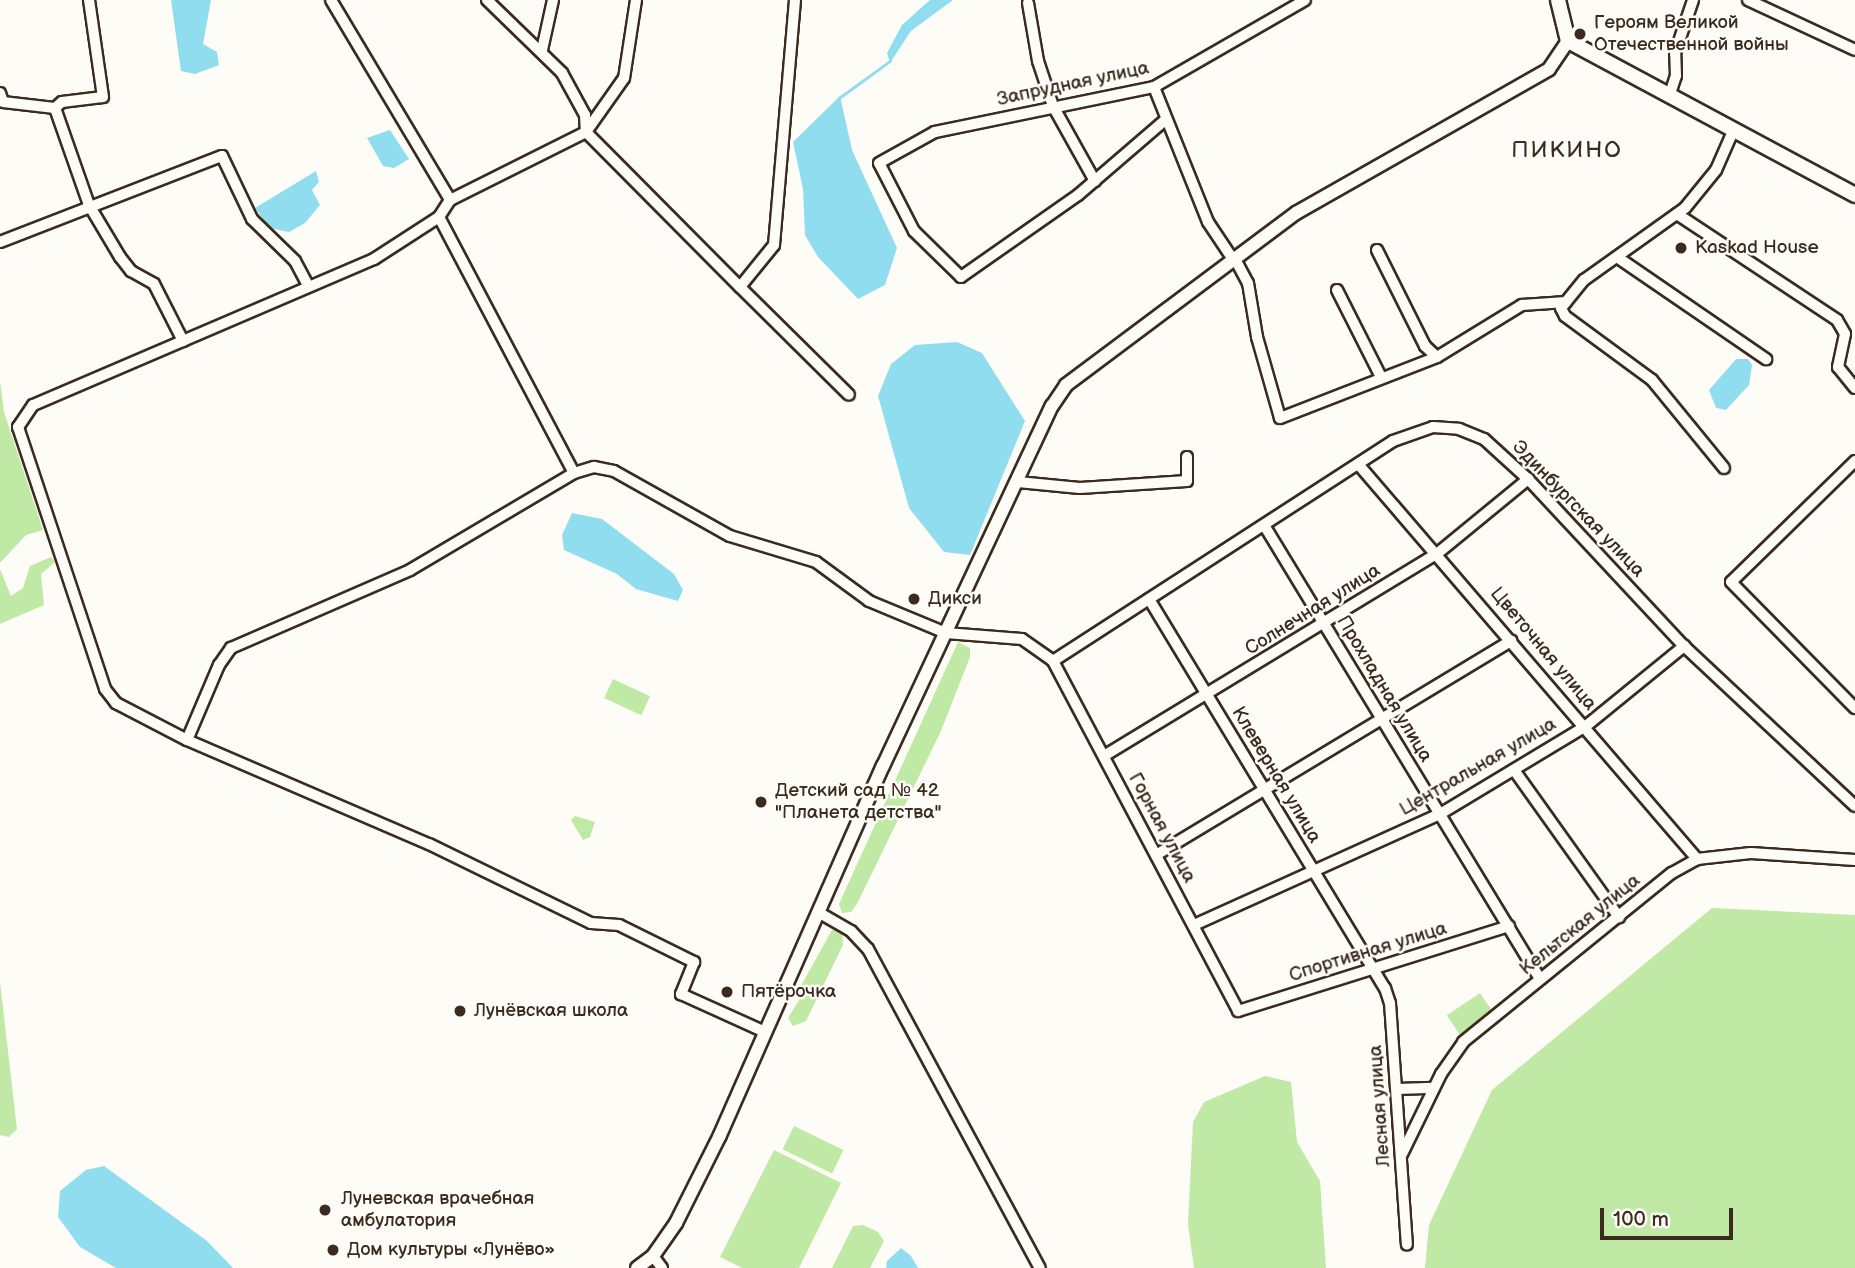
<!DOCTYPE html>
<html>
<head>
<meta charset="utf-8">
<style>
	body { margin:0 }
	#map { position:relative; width:1855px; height:1268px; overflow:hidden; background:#fdfcf7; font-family:"Balsamiq Sans",sans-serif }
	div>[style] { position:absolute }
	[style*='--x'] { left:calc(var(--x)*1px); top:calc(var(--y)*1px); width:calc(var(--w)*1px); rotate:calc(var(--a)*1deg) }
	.green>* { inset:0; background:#c0e9a5; transform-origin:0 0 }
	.water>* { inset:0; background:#90ddef }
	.stream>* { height:2.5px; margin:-1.25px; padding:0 1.25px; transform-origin:1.25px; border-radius:1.25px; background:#90ddef }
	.roads { filter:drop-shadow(2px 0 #3b2a1e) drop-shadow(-2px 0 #3b2a1e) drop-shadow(0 2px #3b2a1e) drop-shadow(0 -2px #3b2a1e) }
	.minor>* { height:10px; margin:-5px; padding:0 5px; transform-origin:5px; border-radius:5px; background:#fdfcf7 }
	.tertiary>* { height:12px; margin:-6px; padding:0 6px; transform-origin:6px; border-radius:6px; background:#fdfcf7 }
	.secondary>* { height:14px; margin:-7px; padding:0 7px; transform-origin:7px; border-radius:7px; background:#fdfcf7 }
	.dots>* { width:19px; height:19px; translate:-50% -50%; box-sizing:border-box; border:4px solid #fdfcf7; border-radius:50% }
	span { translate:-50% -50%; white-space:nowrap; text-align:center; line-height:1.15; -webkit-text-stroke:5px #fdfcf7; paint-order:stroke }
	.poi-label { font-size:19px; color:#3b2a1e }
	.left { translate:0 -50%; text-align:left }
	.street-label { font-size:19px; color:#3b2a1e }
	.quarter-label { font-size:23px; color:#3b2a1e; letter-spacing:2px }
	.scale { position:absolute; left:1600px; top:1208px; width:133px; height:32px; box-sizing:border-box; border:4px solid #3b2a1e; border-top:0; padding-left:9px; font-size:21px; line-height:24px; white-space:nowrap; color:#3b2a1e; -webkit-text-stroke:5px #fdfcf7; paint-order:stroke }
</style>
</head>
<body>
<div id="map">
	<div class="green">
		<div style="clip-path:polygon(0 381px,4px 412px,43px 530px,26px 535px,0 563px)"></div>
		<div style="clip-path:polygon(51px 557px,55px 562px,41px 574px,44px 605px,0 624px,0 569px,11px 596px,23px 588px,30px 566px)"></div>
		<div style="clip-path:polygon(958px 642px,970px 648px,970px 657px,941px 731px,857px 904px,851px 912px,842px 913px,839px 904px)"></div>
		<div style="left:613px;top:679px;width:41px;height:21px;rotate:25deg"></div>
		<div style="clip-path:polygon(575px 816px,595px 822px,590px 837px,583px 840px,571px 820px)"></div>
		<div style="clip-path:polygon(1712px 908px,1855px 915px,1855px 1268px,1425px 1268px,1429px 1225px,1492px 1090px)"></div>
		<div style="clip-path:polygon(832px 930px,842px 931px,843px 945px,806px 1021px,793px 1026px,788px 1018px,801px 997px,802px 984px)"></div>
		<div style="clip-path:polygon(0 982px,17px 1129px,9px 1137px,0 1135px)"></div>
		<div style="left:1480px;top:993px;width:23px;height:40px;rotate:56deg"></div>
		<div style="clip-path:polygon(1265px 1076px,1291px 1082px,1297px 1142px,1320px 1181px,1326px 1268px,1194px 1268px,1188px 1224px,1193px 1122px,1204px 1102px)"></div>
		<div style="left:794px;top:1126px;width:55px;height:26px;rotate:26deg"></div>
		<div style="clip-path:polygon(774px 1150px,841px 1183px,799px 1268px,742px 1268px,720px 1257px)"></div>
		<div style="clip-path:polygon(863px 1225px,878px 1232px,884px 1241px,870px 1268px,832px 1268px,853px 1226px)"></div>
	</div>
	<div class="water">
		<div style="clip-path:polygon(171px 0,211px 0,203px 44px,217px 52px,219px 65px,195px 74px,181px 71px)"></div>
		<div style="clip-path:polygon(930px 0,953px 0,911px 31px,890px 63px,887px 53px,902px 25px)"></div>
		<div style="clip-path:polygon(840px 96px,852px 150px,897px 248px,885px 285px,858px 299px,818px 257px,805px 235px,803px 189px,793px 142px)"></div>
		<div style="clip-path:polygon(390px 130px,409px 159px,394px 168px,383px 166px,367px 138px)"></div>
		<div style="clip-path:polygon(316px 171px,319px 182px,312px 190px,320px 205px,305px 223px,289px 232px,269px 228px,255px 208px)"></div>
		<div style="clip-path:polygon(957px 342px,982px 353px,1025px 421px,970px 555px,944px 552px,909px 508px,878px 396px,891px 364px,915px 345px)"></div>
		<div style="clip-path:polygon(1736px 359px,1748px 359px,1752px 365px,1749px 385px,1726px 410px,1716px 408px,1709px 390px)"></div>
		<div style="clip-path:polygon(572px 513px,602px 519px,674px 574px,683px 590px,678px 601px,636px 589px,617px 574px,564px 550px,562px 535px)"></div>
		<div style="clip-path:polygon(104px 1166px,207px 1241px,233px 1268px,116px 1268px,80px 1247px,58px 1217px,60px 1191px,86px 1170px)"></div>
		<div style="clip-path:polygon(901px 1248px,911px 1256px,918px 1268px,886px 1268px,887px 1261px)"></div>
	</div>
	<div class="stream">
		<div style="--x:839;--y:98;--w:63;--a:-36"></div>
	</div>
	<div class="roads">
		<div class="minor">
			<div style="--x:331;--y:0;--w:233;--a:59.2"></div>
			<div style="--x:487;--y:0;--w:105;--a:44.2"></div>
			<div style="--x:562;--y:73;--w:48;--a:61.3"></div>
			<div style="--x:585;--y:115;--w:17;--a:87"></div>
			<div style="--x:586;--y:132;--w:152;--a:153.4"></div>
			<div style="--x:450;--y:200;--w:20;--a:123"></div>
			<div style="--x:439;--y:217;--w:77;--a:147.1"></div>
			<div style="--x:374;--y:259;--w:371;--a:156.8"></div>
			<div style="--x:33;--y:405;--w:27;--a:124"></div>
			<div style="--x:18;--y:427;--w:276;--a:71.6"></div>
			<div style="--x:105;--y:689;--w:18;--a:52"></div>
			<div style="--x:116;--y:703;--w:80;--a:27.5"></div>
			<div style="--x:187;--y:740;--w:263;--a:23.3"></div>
			<div style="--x:429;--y:844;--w:180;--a:26"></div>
			<div style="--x:591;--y:923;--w:28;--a:4"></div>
			<div style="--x:619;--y:925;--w:84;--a:26.3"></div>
			<div style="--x:694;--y:962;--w:35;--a:112"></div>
			<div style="--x:681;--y:994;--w:92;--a:24.3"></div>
			<div style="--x:636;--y:0;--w:79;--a:98.7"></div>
			<div style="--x:624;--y:78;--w:66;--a:125.1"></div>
			<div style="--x:586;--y:132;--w:218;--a:45.2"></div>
			<div style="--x:795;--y:0;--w:246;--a:94.9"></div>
			<div style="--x:774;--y:245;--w:54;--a:129"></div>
			<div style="--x:740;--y:287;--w:153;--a:44.7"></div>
			<div style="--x:1748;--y:0;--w:118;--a:25"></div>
			<div style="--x:1028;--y:3;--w:59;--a:80.2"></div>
			<div style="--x:1038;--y:61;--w:47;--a:71.6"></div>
			<div style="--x:1053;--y:106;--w:86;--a:60.8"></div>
			<div style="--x:542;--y:50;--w:51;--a:-77.6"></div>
			<div style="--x:1154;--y:87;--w:145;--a:68.2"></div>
			<div style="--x:1208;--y:222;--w:43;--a:56.3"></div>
			<div style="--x:0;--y:93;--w:9;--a:72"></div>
			<div style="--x:3;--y:102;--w:52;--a:6.6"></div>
			<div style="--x:55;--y:108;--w:103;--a:70.7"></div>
			<div style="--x:89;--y:205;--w:61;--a:59.2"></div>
			<div style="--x:120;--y:257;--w:18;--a:52"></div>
			<div style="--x:131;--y:271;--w:26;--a:29"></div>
			<div style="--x:154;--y:284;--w:64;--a:63"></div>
			<div style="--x:1669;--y:97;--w:22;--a:-72"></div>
			<div style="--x:1676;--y:76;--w:23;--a:-92"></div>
			<div style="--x:1675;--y:53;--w:56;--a:-71.2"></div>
			<div style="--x:55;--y:108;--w:9;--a:-41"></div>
			<div style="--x:62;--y:102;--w:41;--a:-7"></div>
			<div style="--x:103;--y:97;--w:98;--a:-98.2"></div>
			<div style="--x:1164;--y:121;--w:113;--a:139.3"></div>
			<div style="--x:1078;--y:195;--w:143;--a:145"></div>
			<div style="--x:961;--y:277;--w:66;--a:-135.6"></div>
			<div style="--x:914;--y:231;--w:76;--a:-117.2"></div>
			<div style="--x:879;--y:163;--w:64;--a:-29"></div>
			<div style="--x:935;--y:132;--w:224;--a:-11.6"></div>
			<div style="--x:1154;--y:87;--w:174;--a:-29.9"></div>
			<div style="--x:1677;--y:214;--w:192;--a:33.5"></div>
			<div style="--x:1837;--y:320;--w:16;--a:60"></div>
			<div style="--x:1845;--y:334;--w:34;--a:102"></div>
			<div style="--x:1838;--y:367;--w:27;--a:51"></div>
			<div style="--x:439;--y:217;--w:289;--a:62.2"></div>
			<div style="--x:0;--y:242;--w:238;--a:-21.2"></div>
			<div style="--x:222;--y:156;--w:70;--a:64.5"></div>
			<div style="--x:252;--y:219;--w:60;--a:44.3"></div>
			<div style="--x:295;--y:261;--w:26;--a:62"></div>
			<div style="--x:1377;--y:250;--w:107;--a:63.4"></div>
			<div style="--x:1425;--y:346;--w:16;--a:43"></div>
			<div style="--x:1234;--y:257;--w:30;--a:62"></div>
			<div style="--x:1248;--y:283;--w:55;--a:80.5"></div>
			<div style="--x:1257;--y:337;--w:84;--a:74.1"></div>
			<div style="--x:1280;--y:418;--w:168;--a:-21.2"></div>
			<div style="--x:1437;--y:357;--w:100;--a:-31.5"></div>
			<div style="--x:1522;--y:305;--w:44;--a:-3.9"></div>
			<div style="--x:1617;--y:257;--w:181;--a:34.4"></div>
			<div style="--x:1337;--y:290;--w:97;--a:63.2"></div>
			<div style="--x:1855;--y:461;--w:173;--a:135.7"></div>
			<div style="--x:1731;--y:582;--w:177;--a:45.5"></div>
			<div style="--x:1358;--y:464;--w:521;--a:49.36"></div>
			<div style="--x:1724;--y:468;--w:114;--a:-129.3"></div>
			<div style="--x:1652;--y:380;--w:108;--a:-143.7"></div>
			<div style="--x:1565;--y:316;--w:9;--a:-117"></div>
			<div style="--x:1561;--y:308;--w:36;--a:-51"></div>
			<div style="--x:1584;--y:280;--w:124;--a:-35.5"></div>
			<div style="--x:1685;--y:208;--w:49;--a:-50.8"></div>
			<div style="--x:1716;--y:170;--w:45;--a:-66.3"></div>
			<div style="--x:1018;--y:482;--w:62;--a:5.5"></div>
			<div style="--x:1080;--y:488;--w:107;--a:-3.7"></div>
			<div style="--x:1187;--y:481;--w:24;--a:-90"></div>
			<div style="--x:1264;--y:525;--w:531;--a:58.7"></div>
			<div style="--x:1149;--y:599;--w:455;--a:58.8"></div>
			<div style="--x:1385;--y:988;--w:16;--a:72"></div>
			<div style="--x:1390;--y:1003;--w:242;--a:86"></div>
			<div style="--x:1053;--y:661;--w:405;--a:-32.9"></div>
			<div style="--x:1393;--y:441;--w:42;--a:-19.3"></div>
			<div style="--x:1433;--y:427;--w:26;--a:4"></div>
			<div style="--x:1459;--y:429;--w:27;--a:22"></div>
			<div style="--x:1484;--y:439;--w:59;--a:42.3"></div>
			<div style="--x:1528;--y:479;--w:229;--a:47"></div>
			<div style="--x:1684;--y:646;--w:234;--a:43.1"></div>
			<div style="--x:187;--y:740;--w:82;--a:-66.9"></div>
			<div style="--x:219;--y:665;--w:21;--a:-55"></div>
			<div style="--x:231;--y:648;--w:195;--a:-23.5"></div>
			<div style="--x:410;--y:570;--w:191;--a:-30.6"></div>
			<div style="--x:574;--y:473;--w:21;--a:-17"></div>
			<div style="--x:594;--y:467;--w:20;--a:11"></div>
			<div style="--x:614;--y:471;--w:133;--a:29.3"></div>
			<div style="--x:730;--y:536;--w:90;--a:16.8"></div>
			<div style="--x:816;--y:562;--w:66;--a:36.3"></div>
			<div style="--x:869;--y:601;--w:83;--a:22.6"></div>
			<div style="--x:946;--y:633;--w:76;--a:4.5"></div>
			<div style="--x:1022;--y:639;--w:38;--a:35"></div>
			<div style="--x:1053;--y:661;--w:396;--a:62.1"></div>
			<div style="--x:1238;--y:1011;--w:284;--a:-17.4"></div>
			<div style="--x:1104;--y:756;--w:391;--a:-31.3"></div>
			<div style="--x:1438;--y:553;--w:117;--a:-39.4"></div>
			<div style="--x:1514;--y:770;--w:181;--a:54.5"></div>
			<div style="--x:1156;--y:855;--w:415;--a:-31.1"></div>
			<div style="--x:818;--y:912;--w:38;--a:30"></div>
			<div style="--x:851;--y:931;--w:25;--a:47"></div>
			<div style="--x:868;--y:949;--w:362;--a:61.7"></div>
			<div style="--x:1194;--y:925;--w:270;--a:-24.3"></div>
			<div style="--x:1440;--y:814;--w:170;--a:-31.1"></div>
			<div style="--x:1586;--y:726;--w:127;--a:-39.2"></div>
			<div style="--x:1397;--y:1089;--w:37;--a:-2"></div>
			<div style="--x:1402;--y:1154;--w:89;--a:-64"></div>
			<div style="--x:1441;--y:1074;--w:39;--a:-55"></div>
			<div style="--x:1463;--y:1042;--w:269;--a:-39"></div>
			<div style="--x:1672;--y:873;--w:29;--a:-29"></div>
			<div style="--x:1697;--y:859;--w:54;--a:-6.3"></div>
			<div style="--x:1751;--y:853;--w:104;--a:3.9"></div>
			<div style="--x:653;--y:1256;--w:15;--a:53"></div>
		</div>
		<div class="tertiary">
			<div style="--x:637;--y:1268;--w:20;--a:-37"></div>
			<div style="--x:653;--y:1256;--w:40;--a:-55.1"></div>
			<div style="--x:676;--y:1223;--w:98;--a:-63.4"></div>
			<div style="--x:720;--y:1135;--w:403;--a:-66.2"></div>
			<div style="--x:883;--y:766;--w:398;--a:-64.9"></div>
			<div style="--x:1052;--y:406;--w:25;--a:-56"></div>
			<div style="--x:1066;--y:385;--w:287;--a:-36.8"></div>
			<div style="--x:1296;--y:213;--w:291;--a:-29.6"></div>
			<div style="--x:1549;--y:69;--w:34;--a:-56"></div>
		</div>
		<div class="secondary">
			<div style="--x:1558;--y:0;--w:42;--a:76.3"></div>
			<div style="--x:1568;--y:41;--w:326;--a:28.2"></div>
		</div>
	</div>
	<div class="dots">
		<div style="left:1580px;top:34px;background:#3b2a1e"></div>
		<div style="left:1681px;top:248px;background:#3b2a1e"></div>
		<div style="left:914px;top:599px;background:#3b2a1e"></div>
		<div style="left:761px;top:802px;background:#3b2a1e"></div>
		<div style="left:727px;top:992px;background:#3b2a1e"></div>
		<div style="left:460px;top:1011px;background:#3b2a1e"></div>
		<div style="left:325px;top:1210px;background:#3b2a1e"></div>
		<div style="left:333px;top:1250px;background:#3b2a1e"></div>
	</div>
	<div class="poi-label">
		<span class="left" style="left:1594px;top:34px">Героям Великой<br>Отечественной войны</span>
		<span class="left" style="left:1695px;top:248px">Kaskad House</span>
		<span class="left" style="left:928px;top:599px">Дикси</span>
		<span class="left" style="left:775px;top:802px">Детский сад № 42<br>"Планета детства"</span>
		<span class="left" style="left:741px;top:992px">Пятёрочка</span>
		<span class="left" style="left:474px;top:1011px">Лунёвская школа</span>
		<span class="left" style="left:341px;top:1210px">Луневская врачебная<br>амбулатория</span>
		<span class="left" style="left:347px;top:1250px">Дом культуры «Лунёво»</span>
	</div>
	<div class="street-label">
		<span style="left:1073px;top:84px;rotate:-12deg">Запрудная улица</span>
		<span style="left:1578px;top:509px;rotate:46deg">Эдинбургская улица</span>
		<span style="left:1313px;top:610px;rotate:-32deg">Солнечная улица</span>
		<span style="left:1543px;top:649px;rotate:50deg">Цветочная улица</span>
		<span style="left:1384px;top:689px;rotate:59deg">Прохладная улица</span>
		<span style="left:1478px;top:767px;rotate:-30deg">Центральная улица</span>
		<span style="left:1276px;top:775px;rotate:59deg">Клеверная улица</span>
		<span style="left:1162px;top:828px;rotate:62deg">Горная улица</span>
		<span style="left:1580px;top:925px;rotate:-39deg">Кельтская улица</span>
		<span style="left:1368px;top:952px;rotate:-17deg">Спортивная улица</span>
		<span style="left:1380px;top:1106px;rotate:-94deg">Лесная улица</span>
	</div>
	<div class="quarter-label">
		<span style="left:1567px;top:150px">ПИКИНО</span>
	</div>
	<div class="scale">100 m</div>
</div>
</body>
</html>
